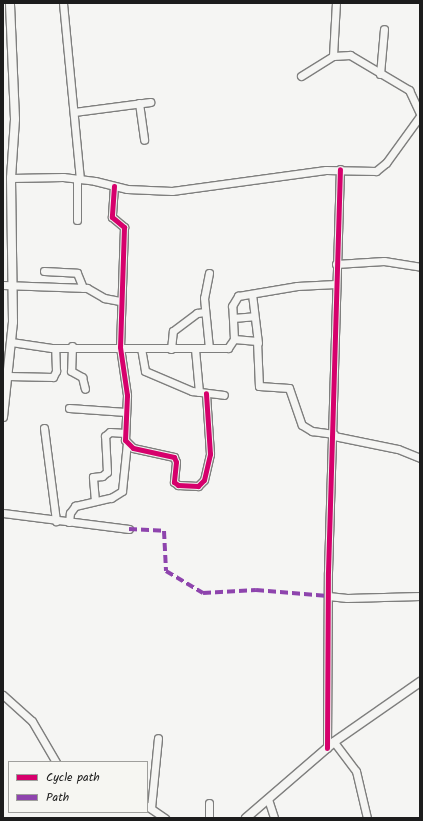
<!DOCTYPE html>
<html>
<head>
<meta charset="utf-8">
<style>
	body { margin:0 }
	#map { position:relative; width:423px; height:821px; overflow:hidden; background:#f5f5f3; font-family:Kalam,sans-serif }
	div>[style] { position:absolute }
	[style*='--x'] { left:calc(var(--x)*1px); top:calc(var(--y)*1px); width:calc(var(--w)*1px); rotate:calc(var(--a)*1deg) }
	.roads { filter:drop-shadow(1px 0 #7e7e7d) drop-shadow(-1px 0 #7e7e7d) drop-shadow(0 1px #7e7e7d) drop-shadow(0 -1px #7e7e7d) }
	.minor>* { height:7px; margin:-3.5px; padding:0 3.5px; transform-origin:3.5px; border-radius:3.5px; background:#f5f5f3 }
	.tertiary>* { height:8px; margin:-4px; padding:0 4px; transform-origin:4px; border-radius:4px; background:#f5f5f3 }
	.quiet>* { height:4px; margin-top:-2px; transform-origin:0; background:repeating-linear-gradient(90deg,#8e44ad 0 8px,transparent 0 12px) }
	.cycleway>* { height:5px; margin:-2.5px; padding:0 2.5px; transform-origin:2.5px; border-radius:2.5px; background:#d6006c }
	span { translate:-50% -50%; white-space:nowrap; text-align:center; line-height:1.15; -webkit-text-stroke:3px #f6f6f2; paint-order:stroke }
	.frame { position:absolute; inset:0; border:4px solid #1c1c1c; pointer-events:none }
	.legend { position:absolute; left:8px; top:761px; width:140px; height:52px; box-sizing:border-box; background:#f6f6f2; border:1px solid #9f9f9c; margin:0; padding:5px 7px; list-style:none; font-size:12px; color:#1c1c1c }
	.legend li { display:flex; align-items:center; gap:8px; height:20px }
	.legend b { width:20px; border:1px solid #9f9f9c }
</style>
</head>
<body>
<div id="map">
	<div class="roads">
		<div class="minor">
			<div style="--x:63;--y:3;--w:177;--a:84.5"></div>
			<div style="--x:333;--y:56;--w:53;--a:-86.8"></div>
			<div style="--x:380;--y:74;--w:45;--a:-84.9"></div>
			<div style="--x:301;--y:76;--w:38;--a:-32"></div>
			<div style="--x:333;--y:56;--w:17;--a:-3"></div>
			<div style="--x:350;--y:55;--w:69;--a:30.7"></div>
			<div style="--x:409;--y:90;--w:26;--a:65"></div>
			<div style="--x:139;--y:103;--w:37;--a:82"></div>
			<div style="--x:74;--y:112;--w:77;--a:-7.5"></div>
			<div style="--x:11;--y:178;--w:52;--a:-1.1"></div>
			<div style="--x:63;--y:177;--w:32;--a:7"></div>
			<div style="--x:95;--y:181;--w:33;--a:14"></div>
			<div style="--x:127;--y:189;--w:45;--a:2.5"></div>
			<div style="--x:172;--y:191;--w:155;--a:-7.8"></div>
			<div style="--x:326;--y:170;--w:50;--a:1.1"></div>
			<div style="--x:376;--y:171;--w:13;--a:-39"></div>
			<div style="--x:386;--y:163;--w:58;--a:-54.1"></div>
			<div style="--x:77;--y:179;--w:41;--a:90"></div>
			<div style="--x:114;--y:186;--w:31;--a:94"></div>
			<div style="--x:112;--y:217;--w:16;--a:40"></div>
			<div style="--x:124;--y:227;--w:120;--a:91.9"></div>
			<div style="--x:120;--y:347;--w:49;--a:81.7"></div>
			<div style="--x:127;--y:395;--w:45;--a:92.5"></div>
			<div style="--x:125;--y:440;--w:11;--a:45"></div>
			<div style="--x:133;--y:448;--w:42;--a:12.4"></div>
			<div style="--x:174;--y:457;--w:5;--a:68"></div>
			<div style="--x:176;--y:462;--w:20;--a:96"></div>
			<div style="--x:174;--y:482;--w:5;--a:37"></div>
			<div style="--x:178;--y:485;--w:20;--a:3"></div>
			<div style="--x:198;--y:486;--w:8;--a:-45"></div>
			<div style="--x:204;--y:480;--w:27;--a:-77"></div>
			<div style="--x:210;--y:454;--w:61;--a:-93.8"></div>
			<div style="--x:336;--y:264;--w:48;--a:-3.6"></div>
			<div style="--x:384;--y:261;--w:36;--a:9"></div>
			<div style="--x:44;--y:271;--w:33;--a:3"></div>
			<div style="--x:77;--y:273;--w:16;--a:68"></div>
			<div style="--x:209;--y:273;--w:25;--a:101"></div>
			<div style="--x:204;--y:298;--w:50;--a:84.3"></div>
			<div style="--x:3;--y:285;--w:84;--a:2"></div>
			<div style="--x:87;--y:288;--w:20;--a:30"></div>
			<div style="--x:104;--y:298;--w:16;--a:11"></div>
			<div style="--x:252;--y:294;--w:49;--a:83"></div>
			<div style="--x:233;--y:318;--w:21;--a:-5"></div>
			<div style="--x:234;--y:339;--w:23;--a:5"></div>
			<div style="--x:257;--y:341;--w:45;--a:87.5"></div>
			<div style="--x:259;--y:386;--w:30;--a:4"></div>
			<div style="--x:289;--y:388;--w:39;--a:71"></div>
			<div style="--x:302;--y:425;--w:12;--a:31"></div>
			<div style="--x:312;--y:431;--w:22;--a:8"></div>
			<div style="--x:11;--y:342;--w:41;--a:8.3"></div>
			<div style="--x:52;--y:348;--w:176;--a:0"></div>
			<div style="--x:228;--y:348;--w:11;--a:-56"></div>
			<div style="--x:234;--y:339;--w:33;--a:-93"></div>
			<div style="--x:232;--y:306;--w:12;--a:-59"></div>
			<div style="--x:238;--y:296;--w:60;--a:-9.6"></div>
			<div style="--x:297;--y:286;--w:39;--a:-3"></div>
			<div style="--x:72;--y:346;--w:25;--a:92"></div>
			<div style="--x:71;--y:371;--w:13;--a:29"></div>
			<div style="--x:82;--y:377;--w:12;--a:76"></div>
			<div style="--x:141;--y:348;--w:23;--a:80"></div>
			<div style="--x:145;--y:371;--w:51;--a:23.1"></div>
			<div style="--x:192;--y:391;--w:32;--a:7"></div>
			<div style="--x:171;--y:349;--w:18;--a:-84"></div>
			<div style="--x:173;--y:331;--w:30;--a:-37"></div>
			<div style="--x:197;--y:313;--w:8;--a:-7"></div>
			<div style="--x:195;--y:349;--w:43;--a:84.7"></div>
			<div style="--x:8;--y:376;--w:45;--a:1.3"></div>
			<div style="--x:53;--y:377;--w:7;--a:-63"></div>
			<div style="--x:56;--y:371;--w:23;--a:-92"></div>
			<div style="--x:69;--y:408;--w:57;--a:4"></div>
			<div style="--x:44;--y:428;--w:94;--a:82.6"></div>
			<div style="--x:334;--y:436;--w:65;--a:11.5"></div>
			<div style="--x:398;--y:449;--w:24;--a:22"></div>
			<div style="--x:95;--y:501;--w:24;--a:-95"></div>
			<div style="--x:93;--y:477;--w:9;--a:-6"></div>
			<div style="--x:102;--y:476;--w:6;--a:-39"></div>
			<div style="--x:107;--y:472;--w:36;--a:-93"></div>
			<div style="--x:105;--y:436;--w:6;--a:-39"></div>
			<div style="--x:110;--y:432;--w:15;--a:4"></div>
			<div style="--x:3;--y:513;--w:127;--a:7.2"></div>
			<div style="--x:69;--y:522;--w:9;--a:-84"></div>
			<div style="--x:70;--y:513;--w:9;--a:-54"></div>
			<div style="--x:75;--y:506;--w:37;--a:-13"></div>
			<div style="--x:111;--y:498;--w:13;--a:-32"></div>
			<div style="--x:122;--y:491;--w:48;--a:-84.1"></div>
			<div style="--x:328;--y:596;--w:19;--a:6"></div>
			<div style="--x:347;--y:598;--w:73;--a:-1.6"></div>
			<div style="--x:3;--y:695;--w:39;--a:42"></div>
			<div style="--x:32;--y:721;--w:48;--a:59.7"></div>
			<div style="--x:334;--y:742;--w:36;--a:53"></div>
			<div style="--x:356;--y:771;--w:48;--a:76.8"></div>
			<div style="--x:327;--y:748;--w:176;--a:-89.7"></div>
			<div style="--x:328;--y:572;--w:403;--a:-88.3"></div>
			<div style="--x:268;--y:799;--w:20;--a:72"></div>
			<div style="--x:147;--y:806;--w:22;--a:34"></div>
			<div style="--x:151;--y:808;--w:70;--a:-84.3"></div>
			<div style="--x:209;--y:818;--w:15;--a:-90"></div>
		</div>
		<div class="tertiary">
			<div style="--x:3;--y:417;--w:96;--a:-84"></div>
			<div style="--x:13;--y:322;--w:144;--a:-90.8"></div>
			<div style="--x:11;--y:178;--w:59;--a:-86.1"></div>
			<div style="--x:15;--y:119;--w:116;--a:-92.5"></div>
			<div style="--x:246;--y:818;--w:116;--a:-40.8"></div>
			<div style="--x:334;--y:742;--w:105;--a:-34.9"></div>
		</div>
	</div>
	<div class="quiet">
		<div style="--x:129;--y:529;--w:35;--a:3"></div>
		<div style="--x:164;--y:531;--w:40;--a:87.1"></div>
		<div style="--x:166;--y:571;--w:43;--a:30.7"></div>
		<div style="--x:203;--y:593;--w:53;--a:-3.2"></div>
		<div style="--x:256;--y:590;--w:72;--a:4.8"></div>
	</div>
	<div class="cycleway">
		<div style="--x:114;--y:186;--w:31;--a:94"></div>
		<div style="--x:112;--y:217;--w:16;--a:40"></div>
		<div style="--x:124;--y:227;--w:120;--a:91.9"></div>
		<div style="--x:120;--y:347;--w:49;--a:81.7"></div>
		<div style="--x:127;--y:395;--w:45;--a:92.5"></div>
		<div style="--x:125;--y:440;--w:11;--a:45"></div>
		<div style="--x:133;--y:448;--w:42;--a:12.4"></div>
		<div style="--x:174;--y:457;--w:5;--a:68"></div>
		<div style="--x:176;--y:462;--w:20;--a:96"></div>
		<div style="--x:174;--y:482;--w:5;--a:37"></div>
		<div style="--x:178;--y:485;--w:20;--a:3"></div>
		<div style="--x:198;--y:486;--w:8;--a:-45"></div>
		<div style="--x:204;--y:480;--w:27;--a:-77"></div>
		<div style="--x:210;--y:454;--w:61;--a:-93.8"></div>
		<div style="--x:327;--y:748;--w:176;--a:-89.7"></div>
		<div style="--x:328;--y:572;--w:403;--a:-88.3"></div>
	</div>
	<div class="frame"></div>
	<ul class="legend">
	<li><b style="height:5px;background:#d6006c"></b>Cycle path</li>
	<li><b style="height:5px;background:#8e44ad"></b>Path</li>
	</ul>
</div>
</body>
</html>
